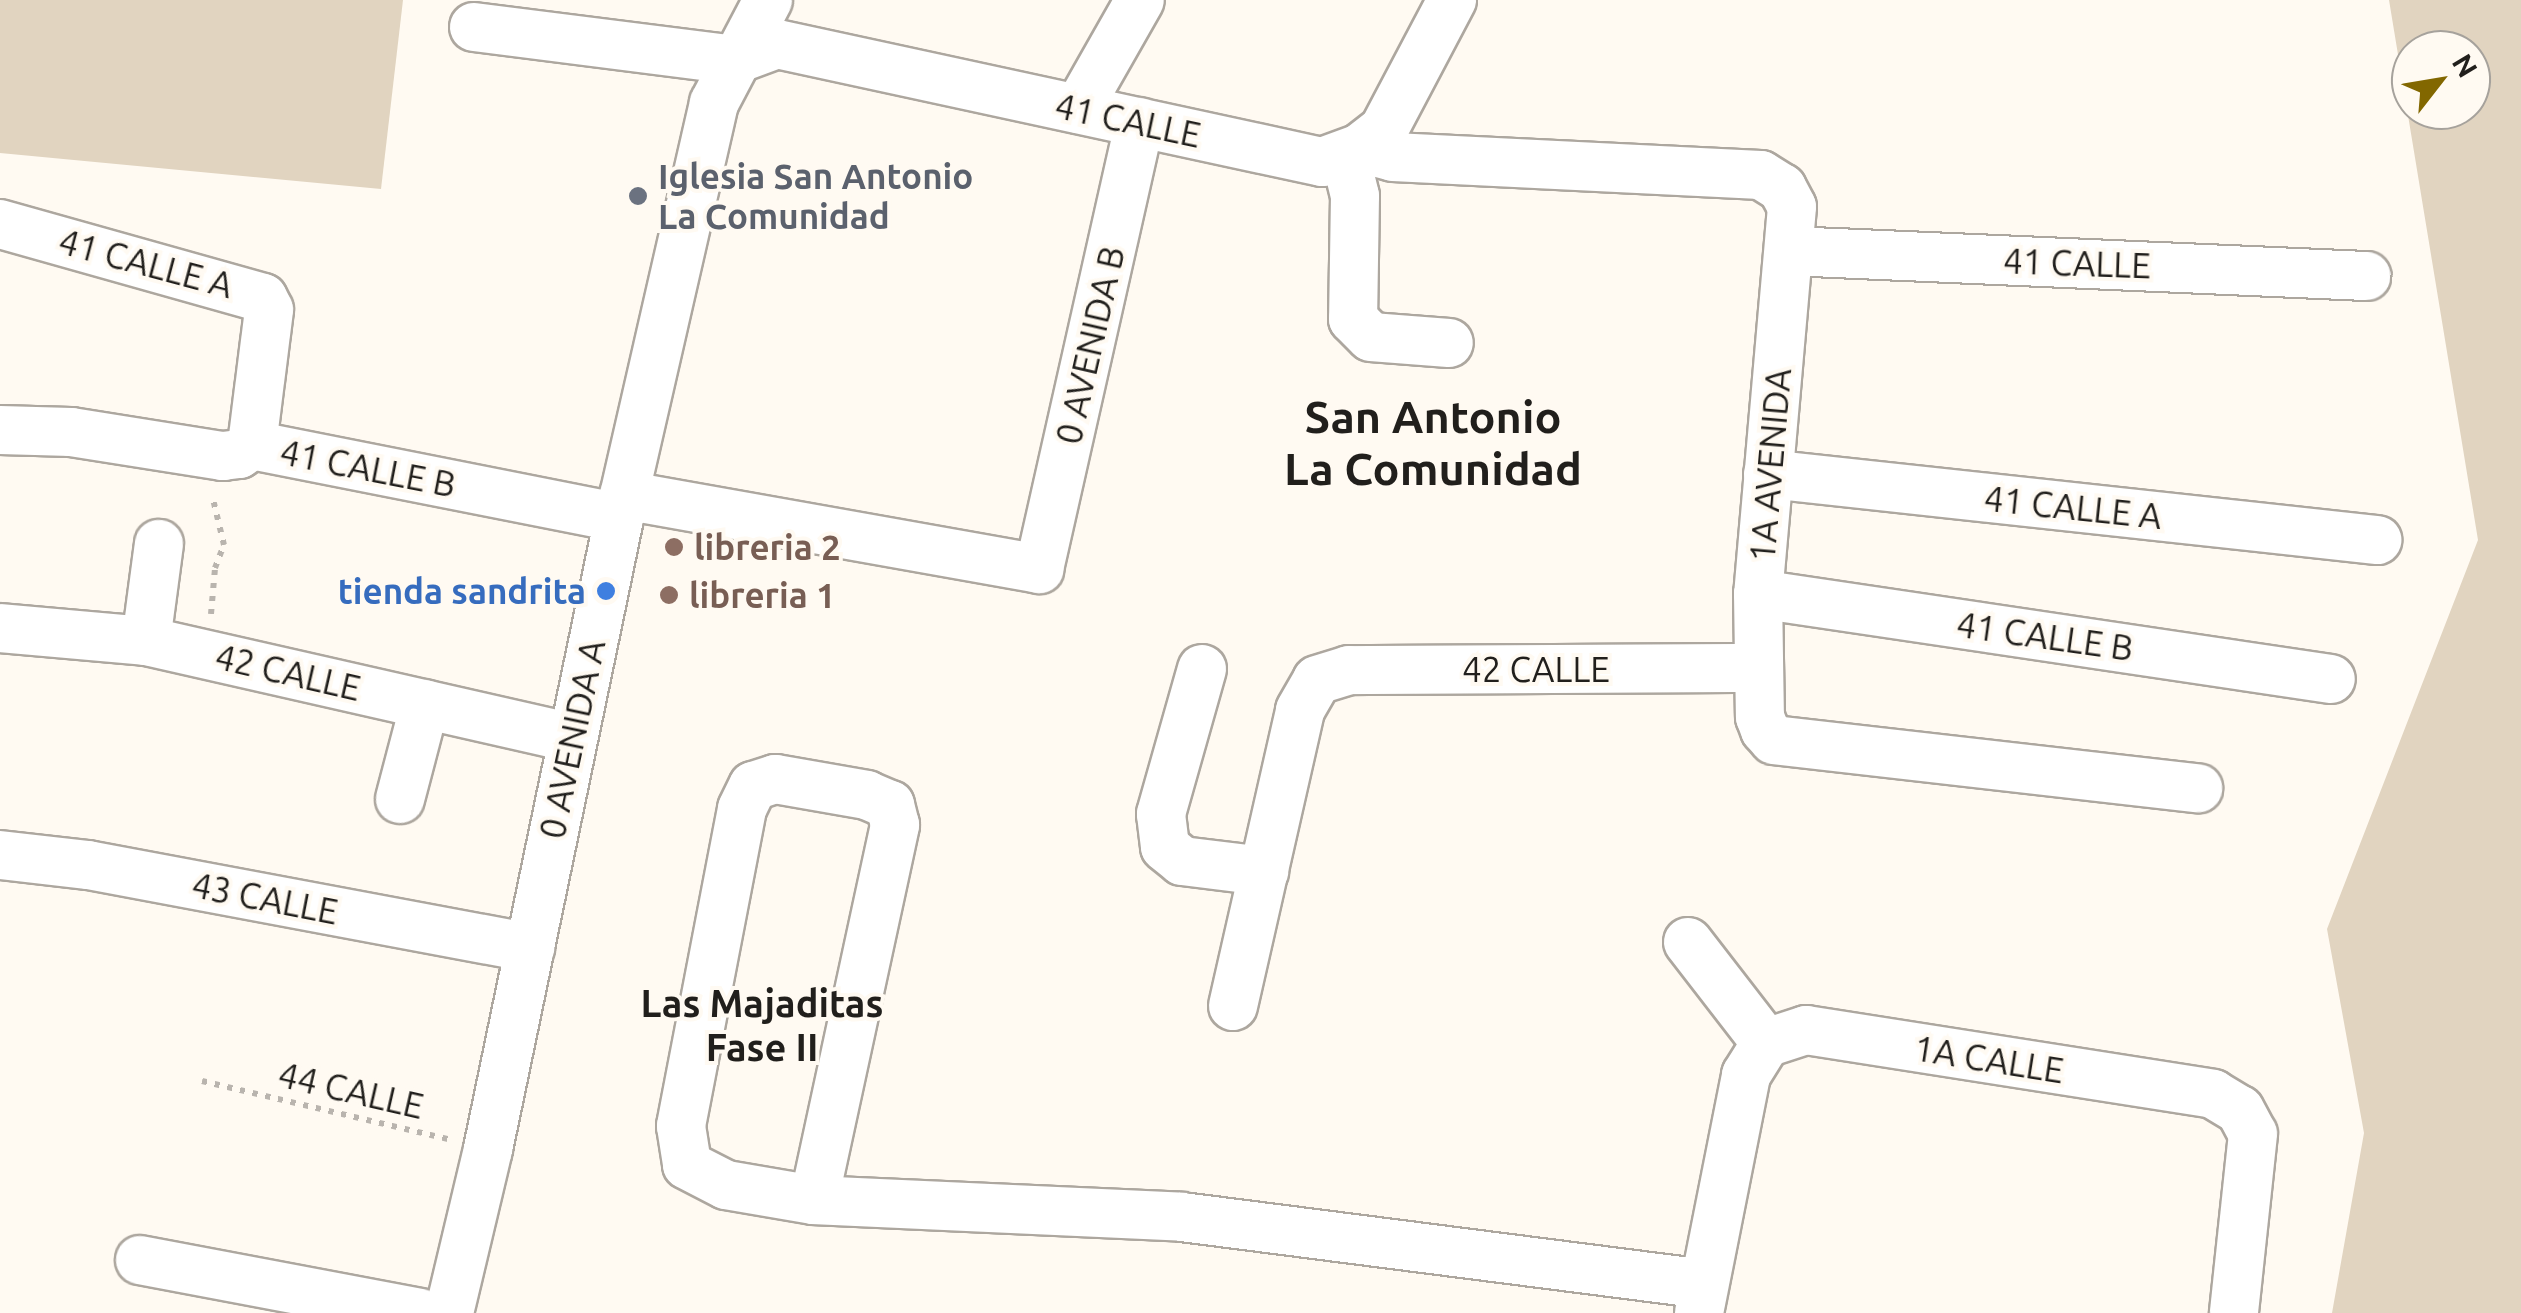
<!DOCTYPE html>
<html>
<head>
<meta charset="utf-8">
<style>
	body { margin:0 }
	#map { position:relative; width:2521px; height:1313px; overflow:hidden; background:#fffaf2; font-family:Ubuntu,sans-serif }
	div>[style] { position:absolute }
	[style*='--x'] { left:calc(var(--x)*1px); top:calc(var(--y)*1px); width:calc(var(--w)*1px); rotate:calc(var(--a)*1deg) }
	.green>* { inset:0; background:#e1d4c0 }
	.path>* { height:6px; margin-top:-3px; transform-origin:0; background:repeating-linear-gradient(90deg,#b9b4ae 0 5px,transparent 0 13px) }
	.roads { filter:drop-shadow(2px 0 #ada79f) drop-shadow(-2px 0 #ada79f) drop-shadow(0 2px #ada79f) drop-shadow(0 -2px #ada79f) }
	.minor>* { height:48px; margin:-24px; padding:0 24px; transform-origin:24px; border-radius:24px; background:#fff }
	.dots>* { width:28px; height:28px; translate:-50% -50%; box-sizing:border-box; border:5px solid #fffaf2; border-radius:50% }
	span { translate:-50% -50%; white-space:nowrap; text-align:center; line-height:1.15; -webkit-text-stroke:8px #fffaf2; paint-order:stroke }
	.street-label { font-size:35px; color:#211f1c }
	.worship-label { font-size:35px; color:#5b616d; font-weight:700 }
	.left { translate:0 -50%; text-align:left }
	.education-label { font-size:35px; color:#785e54; font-weight:700 }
	.shop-label { font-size:35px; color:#366cbe; font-weight:700 }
	.right { translate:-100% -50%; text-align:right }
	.neighbourhood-label { font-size:38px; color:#211f1c; font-weight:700 }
	.district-label { font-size:45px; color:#211f1c; font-weight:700 }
	.north { position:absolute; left:2391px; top:30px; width:100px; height:100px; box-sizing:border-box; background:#fffaf2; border:2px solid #a6a29c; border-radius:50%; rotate:59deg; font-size:28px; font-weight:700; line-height:40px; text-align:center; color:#211f1c }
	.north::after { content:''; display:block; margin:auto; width:35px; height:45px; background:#826700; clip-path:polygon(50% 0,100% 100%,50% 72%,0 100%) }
</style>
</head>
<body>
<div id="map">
	<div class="green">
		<div style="clip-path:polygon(0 0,403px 0,381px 189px,0 153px)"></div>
		<div style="clip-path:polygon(evenodd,2389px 0,2521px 0,2521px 1313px,2332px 1313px,2364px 1133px,2327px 929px,2478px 540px,2389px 0,2471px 50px,2471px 110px,2411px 110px,2411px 50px,2471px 50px)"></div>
	</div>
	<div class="path">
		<div style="--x:211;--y:614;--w:46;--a:-85"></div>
		<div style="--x:215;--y:568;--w:25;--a:-69"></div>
		<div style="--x:224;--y:545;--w:51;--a:-103.5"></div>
		<div style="--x:202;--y:1081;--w:253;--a:13.3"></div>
	</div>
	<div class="roads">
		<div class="minor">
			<div style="--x:474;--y:27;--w:262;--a:7.2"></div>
			<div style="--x:734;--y:60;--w:46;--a:-20.4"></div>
			<div style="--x:777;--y:44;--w:558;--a:12.22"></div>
			<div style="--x:1322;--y:162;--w:40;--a:-20.2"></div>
			<div style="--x:1360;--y:148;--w:31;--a:-38"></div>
			<div style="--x:1384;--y:129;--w:146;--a:-62.2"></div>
			<div style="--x:1078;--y:109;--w:125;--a:-60.4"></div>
			<div style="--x:1360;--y:148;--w:34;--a:15"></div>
			<div style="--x:1393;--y:157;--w:368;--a:2.8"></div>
			<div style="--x:1761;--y:175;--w:25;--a:32"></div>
			<div style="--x:1782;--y:188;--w:21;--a:62"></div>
			<div style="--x:1792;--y:207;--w:388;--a:95"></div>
			<div style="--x:1758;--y:594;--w:123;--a:89.1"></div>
			<div style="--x:1760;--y:717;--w:14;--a:69"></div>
			<div style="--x:1765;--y:730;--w:13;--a:48"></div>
			<div style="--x:1774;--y:740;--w:427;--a:6.5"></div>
			<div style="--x:1345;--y:155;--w:42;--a:76.3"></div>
			<div style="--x:1355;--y:196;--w:123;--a:90.9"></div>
			<div style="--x:1353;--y:319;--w:25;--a:45"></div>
			<div style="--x:1371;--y:337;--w:78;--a:4.4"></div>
			<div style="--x:0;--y:224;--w:273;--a:15.7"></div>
			<div style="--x:263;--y:298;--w:13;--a:63"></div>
			<div style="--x:269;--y:310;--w:136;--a:97.2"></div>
			<div style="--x:1789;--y:251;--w:578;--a:2.48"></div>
			<div style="--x:0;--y:430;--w:71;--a:1.6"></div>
			<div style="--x:71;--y:432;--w:154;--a:9"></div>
			<div style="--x:223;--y:456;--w:16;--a:-7"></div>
			<div style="--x:239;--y:454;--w:16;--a:-35"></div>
			<div style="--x:252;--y:445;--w:374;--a:11.2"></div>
			<div style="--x:1768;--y:474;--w:613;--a:6.19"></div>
			<div style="--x:624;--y:495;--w:422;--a:10.1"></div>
			<div style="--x:1039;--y:569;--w:458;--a:-77.3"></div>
			<div style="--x:1758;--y:594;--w:579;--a:8.44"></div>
			<div style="--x:0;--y:628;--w:147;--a:5.1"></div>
			<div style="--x:146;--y:641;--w:437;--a:12.8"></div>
			<div style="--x:146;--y:641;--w:98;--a:-82.4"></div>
			<div style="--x:1202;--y:669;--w:151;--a:105.8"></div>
			<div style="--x:1161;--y:814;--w:33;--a:83"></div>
			<div style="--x:1165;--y:847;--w:22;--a:39"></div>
			<div style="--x:1182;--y:861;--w:83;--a:7"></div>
			<div style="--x:400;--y:799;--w:98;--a:-75.3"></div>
			<div style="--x:0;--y:855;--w:89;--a:6.5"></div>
			<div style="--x:88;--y:865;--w:450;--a:10.6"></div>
			<div style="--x:1688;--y:942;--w:128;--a:52.3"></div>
			<div style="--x:1233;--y:1006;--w:303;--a:-77.2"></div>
			<div style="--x:1300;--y:710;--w:34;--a:-60"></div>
			<div style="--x:1317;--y:680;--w:34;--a:-17"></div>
			<div style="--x:1349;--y:670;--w:408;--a:-0.3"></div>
			<div style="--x:1766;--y:1043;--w:42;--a:-18"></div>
			<div style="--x:1806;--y:1030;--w:412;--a:8.9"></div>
			<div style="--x:2213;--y:1094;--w:31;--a:31"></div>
			<div style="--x:2240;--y:1110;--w:27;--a:62"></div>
			<div style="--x:2253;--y:1134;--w:180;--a:96.1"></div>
			<div style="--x:814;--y:1200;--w:384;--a:-77.8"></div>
			<div style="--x:895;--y:825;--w:21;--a:-104"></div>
			<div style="--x:890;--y:805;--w:25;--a:-157"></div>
			<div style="--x:867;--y:795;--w:93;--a:-170.1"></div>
			<div style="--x:775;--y:779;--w:23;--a:162"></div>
			<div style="--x:753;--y:786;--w:25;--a:116"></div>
			<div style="--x:742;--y:809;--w:323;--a:100.9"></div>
			<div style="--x:681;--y:1126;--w:39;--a:81"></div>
			<div style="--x:687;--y:1165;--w:44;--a:27.1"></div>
			<div style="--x:726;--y:1185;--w:89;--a:9.7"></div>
			<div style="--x:814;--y:1200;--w:368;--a:2.6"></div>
			<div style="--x:1182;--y:1217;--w:526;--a:7.31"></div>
			<div style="--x:140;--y:1260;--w:285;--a:10.7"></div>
			<div style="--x:449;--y:1313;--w:169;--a:-76.6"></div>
			<div style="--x:488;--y:1149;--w:644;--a:-78.27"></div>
			<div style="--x:619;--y:518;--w:426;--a:-77.1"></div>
			<div style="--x:714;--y:103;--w:116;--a:-62.3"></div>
			<div style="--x:1699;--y:1313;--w:243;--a:-78.8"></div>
			<div style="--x:1746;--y:1075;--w:38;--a:-58"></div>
		</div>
	</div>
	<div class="dots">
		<div style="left:638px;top:196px;background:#6b7280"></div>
		<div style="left:674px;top:547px;background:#8d6e63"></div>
		<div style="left:606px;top:591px;background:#3f7fe0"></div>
		<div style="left:669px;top:595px;background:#8d6e63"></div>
	</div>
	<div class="street-label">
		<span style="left:1128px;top:120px;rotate:12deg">41 CALLE</span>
		<span style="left:146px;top:263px;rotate:15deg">41 CALLE A</span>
		<span style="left:2077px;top:263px;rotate:2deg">41 CALLE</span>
		<span style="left:1090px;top:345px;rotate:-77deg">0 AVENIDA B</span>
		<span style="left:1770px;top:465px;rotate:-85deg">1A AVENIDA</span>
		<span style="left:368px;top:468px;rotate:11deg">41 CALLE B</span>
		<span style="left:2073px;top:507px;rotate:6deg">41 CALLE A</span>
		<span style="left:2045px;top:636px;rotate:8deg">41 CALLE B</span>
		<span style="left:1536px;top:669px">42 CALLE</span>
		<span style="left:288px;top:672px;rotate:13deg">42 CALLE</span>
		<span style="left:572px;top:739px;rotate:-78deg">0 AVENIDA A</span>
		<span style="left:265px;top:898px;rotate:11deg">43 CALLE</span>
		<span style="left:1989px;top:1059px;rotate:9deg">1A CALLE</span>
		<span style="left:351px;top:1090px;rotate:13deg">44 CALLE</span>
	</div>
	<div class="worship-label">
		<span class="left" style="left:658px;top:196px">Iglesia San Antonio<br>La Comunidad</span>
	</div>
	<div class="education-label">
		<span class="left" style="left:694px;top:547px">libreria 2</span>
		<span class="left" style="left:689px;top:595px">libreria 1</span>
	</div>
	<div class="shop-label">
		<span class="right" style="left:586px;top:591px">tienda sandrita</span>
	</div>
	<div class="neighbourhood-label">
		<span style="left:762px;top:1026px">Las Majaditas<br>Fase II</span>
	</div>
	<div class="district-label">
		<span style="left:1433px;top:443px">San Antonio<br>La Comunidad</span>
	</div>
	<div class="north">N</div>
</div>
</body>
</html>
